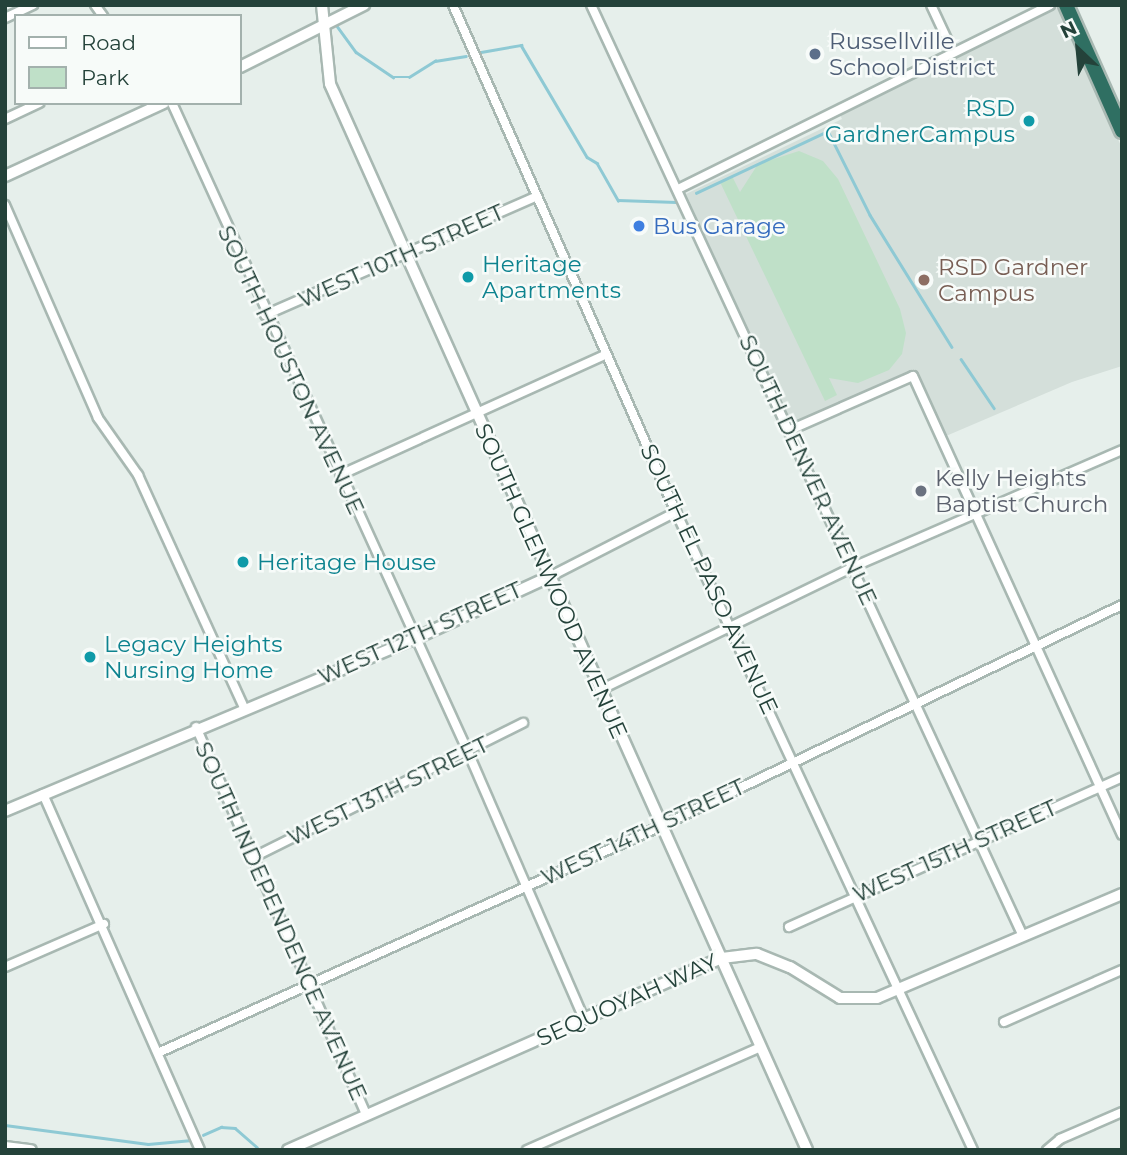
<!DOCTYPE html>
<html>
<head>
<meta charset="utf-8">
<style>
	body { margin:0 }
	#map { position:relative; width:1127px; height:1155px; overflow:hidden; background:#e6efeb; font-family:Montserrat,sans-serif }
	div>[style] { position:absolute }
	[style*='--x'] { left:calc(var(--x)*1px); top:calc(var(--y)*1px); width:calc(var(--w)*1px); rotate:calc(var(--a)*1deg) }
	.built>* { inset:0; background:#d4dfda }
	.green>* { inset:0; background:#bfe0c8 }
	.stream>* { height:2.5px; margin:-1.25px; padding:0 1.25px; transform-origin:1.25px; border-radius:1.25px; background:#8ec9d4 }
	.roads { filter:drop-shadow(2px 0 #a8b8b2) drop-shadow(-2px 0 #a8b8b2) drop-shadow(0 2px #a8b8b2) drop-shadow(0 -2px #a8b8b2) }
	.street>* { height:8px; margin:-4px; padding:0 4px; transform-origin:4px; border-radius:4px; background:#fff }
	.secondary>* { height:10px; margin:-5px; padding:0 5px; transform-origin:5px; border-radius:5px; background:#fff }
	.highway>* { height:14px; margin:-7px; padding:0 7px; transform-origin:7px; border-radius:7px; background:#2f6f62 }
	.dots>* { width:19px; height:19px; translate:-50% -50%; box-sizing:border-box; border:4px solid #f7fbf9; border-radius:50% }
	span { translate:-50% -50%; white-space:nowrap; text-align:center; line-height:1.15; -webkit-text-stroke:5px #f7fbf9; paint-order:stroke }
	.service-label { font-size:23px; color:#4e5e75 }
	.left { translate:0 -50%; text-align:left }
	.culture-label { font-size:23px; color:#0d838f }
	.right { translate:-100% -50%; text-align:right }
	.shop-label { font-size:23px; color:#366cbe }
	.street-label { font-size:23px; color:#24423a }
	.education-label { font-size:23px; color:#785e54 }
	.worship-label { font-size:23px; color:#5b616d }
	.frame { position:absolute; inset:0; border:7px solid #24423a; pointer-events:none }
	.legend { position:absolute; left:14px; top:14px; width:228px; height:91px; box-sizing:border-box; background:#f7fbf9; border:2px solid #a3b1ad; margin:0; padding:9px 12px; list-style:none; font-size:21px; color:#24423a }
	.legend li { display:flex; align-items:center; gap:14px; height:35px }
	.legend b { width:35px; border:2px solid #a3b1ad }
	.north { position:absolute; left:1043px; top:14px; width:70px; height:70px; -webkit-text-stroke:5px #f7fbf9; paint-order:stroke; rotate:334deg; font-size:19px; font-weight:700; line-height:28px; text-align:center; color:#24423a }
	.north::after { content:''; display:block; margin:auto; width:24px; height:32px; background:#24423a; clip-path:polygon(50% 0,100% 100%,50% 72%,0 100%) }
</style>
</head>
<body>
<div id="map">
	<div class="built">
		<div style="clip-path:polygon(1058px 6px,1122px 148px,1122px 366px,1072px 382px,946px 436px,915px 372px,792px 426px,686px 194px,842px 119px,839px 113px,954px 54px)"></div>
	</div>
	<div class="green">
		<div style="clip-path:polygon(799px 151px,823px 161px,838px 179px,900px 309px,906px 333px,902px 354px,889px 370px,858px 383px,829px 378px,837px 395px,825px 401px,720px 182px,732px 176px,740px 192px,758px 164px)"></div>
	</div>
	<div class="stream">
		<div style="--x:337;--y:26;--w:32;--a:54"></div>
		<div style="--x:356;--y:52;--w:45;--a:34"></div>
		<div style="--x:393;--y:77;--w:16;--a:0"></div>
		<div style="--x:409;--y:77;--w:31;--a:-32"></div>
		<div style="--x:435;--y:61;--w:31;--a:-9"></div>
		<div style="--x:481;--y:52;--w:41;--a:-9.9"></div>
		<div style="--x:521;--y:45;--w:130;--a:59.5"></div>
		<div style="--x:587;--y:157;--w:12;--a:31"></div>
		<div style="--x:597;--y:163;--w:43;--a:60.4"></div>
		<div style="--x:618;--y:200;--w:58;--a:2"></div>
		<div style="--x:696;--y:193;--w:146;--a:-25.2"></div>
		<div style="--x:828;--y:131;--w:94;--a:63.4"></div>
		<div style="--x:870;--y:215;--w:155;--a:58.2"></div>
		<div style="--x:961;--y:359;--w:59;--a:56"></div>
		<div style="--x:5;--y:1125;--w:144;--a:7.6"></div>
		<div style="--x:148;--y:1144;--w:44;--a:-5.2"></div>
		<div style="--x:203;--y:1135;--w:20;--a:-24"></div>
		<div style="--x:221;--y:1127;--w:14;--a:4"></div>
		<div style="--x:235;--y:1128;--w:29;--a:41"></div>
	</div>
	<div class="roads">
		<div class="street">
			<div style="--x:95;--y:5;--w:14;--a:54"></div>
			<div style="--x:453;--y:5;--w:554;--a:66.26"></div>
			<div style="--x:676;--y:512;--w:704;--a:65.04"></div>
			<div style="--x:591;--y:5;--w:1026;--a:65.11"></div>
			<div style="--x:931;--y:5;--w:50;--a:65"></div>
			<div style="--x:5;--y:18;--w:31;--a:-25"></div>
			<div style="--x:172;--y:103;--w:713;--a:65.48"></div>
			<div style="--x:468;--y:752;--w:291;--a:66.5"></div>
			<div style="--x:5;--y:119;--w:38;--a:-25"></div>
			<div style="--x:678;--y:189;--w:415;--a:-26.3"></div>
			<div style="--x:5;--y:205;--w:232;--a:66.4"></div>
			<div style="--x:98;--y:418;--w:70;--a:54.9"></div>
			<div style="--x:138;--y:475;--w:256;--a:65.5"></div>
			<div style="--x:265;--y:315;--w:297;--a:-23.6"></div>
			<div style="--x:790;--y:430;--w:134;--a:-23.7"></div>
			<div style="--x:913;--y:376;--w:504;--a:65.52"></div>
			<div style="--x:340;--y:475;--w:291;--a:-24.4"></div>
			<div style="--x:549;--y:577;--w:143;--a:-27.1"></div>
			<div style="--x:600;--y:690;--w:281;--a:-25.9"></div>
			<div style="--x:853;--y:567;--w:293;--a:-23.5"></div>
			<div style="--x:196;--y:727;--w:424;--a:66.3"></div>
			<div style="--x:43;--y:794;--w:389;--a:66.2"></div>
			<div style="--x:252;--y:858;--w:303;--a:-26.5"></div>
			<div style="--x:789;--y:927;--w:365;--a:-24.2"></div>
			<div style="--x:5;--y:967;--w:108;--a:-23.5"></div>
			<div style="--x:1004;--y:1022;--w:129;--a:-23.8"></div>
			<div style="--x:160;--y:1052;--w:552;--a:-24.29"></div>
			<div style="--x:663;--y:825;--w:509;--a:-25.61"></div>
			<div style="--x:527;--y:1150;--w:255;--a:-23.8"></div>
			<div style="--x:1047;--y:1150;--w:17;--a:-40"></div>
			<div style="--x:1060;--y:1139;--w:68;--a:-23.5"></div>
		</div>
		<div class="secondary">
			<div style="--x:322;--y:5;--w:79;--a:84.2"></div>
			<div style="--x:330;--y:84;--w:1168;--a:65.89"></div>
			<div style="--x:240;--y:67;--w:139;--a:-26.6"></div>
			<div style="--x:5;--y:176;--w:175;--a:-24.7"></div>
			<div style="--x:5;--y:811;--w:444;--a:-22.8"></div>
			<div style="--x:414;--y:639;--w:149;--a:-24.7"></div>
			<div style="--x:5;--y:1147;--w:26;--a:7"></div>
			<div style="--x:288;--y:1150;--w:475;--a:-23.9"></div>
			<div style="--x:722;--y:958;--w:35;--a:-7"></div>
			<div style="--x:757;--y:954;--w:35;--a:22"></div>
			<div style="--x:790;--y:967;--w:59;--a:31.8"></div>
			<div style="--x:840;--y:998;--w:37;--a:0"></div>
			<div style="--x:877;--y:998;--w:266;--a:-23"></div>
		</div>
		<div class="highway">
			<div style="--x:1066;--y:5;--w:138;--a:66"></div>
		</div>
	</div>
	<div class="dots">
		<div style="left:815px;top:54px;background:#5c6f8a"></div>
		<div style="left:1029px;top:121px;background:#0f9aa8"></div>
		<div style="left:639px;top:226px;background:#3f7fe0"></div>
		<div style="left:468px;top:277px;background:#0f9aa8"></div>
		<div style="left:924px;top:280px;background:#8d6e63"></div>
		<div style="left:921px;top:491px;background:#6b7280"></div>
		<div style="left:243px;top:562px;background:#0f9aa8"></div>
		<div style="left:90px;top:657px;background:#0f9aa8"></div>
	</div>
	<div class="service-label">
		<span class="left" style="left:829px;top:54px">Russellville<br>School District</span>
	</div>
	<div class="culture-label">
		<span class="right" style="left:1015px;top:121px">RSD<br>GardnerCampus</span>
		<span class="left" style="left:482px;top:277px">Heritage<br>Apartments</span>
		<span class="left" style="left:257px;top:562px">Heritage House</span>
		<span class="left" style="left:104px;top:657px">Legacy Heights<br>Nursing Home</span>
	</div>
	<div class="shop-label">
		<span class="left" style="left:653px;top:226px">Bus Garage</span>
	</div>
	<div class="street-label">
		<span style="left:401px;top:256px;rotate:-24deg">WEST 10TH STREET</span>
		<span style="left:291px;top:370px;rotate:65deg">SOUTH HOUSTON AVENUE</span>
		<span style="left:808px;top:470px;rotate:65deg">SOUTH DENVER AVENUE</span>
		<span style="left:709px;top:579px;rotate:65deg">SOUTH EL PASO AVENUE</span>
		<span style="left:551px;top:581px;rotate:66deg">SOUTH GLENWOOD AVENUE</span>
		<span style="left:420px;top:633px;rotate:-24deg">WEST 12TH STREET</span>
		<span style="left:388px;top:791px;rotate:-26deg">WEST 13TH STREET</span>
		<span style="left:643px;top:832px;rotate:-25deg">WEST 14TH STREET</span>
		<span style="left:955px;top:851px;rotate:-24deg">WEST 15TH STREET</span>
		<span style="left:281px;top:921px;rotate:66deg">SOUTH INDEPENDENCE AVENUE</span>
		<span style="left:627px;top:1000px;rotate:-24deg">SEQUOYAH WAY</span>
	</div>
	<div class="education-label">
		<span class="left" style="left:938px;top:280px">RSD Gardner<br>Campus</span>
	</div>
	<div class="worship-label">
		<span class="left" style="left:935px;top:491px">Kelly Heights<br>Baptist Church</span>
	</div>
	<div class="frame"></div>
	<ul class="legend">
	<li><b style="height:9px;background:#fff"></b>Road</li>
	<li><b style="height:19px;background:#bfe0c8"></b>Park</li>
	</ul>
	<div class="north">N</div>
</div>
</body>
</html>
